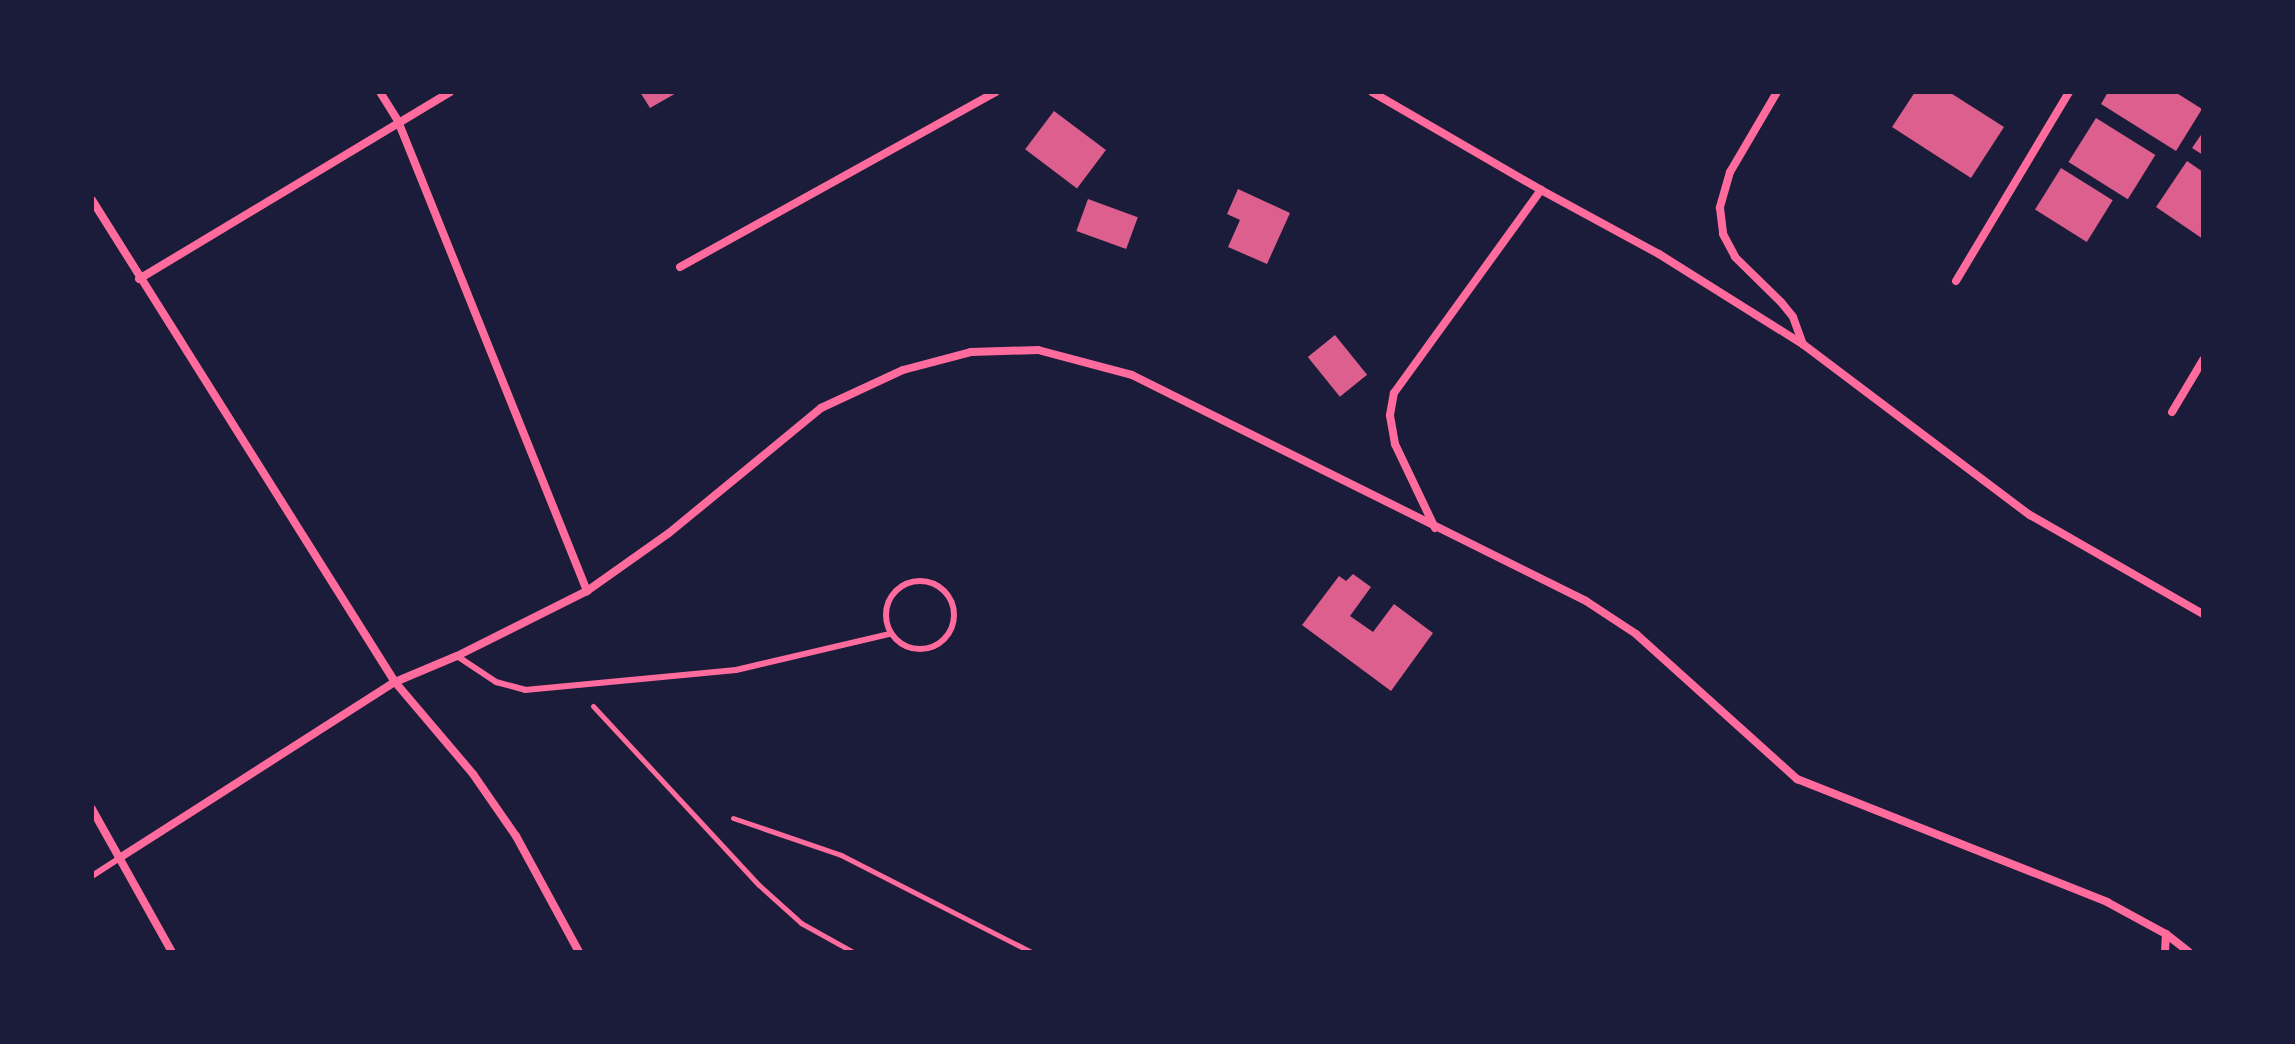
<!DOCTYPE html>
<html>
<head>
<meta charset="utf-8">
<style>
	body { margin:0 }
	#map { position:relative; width:2295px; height:1044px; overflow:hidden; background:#1b1b3a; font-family:"Fira Sans Condensed",sans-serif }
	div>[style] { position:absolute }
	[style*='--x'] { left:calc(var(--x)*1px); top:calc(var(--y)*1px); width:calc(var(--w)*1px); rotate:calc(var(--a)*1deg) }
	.building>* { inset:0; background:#dd5f8e; transform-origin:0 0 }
	.path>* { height:5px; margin:-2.5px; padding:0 2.5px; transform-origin:2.5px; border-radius:2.5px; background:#ff6b9d }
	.service>* { height:6px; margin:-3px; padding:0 3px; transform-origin:3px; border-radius:3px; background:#ff6b9d }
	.service>.ring { margin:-3px; padding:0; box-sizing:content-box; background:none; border:6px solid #ff6b9d; border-radius:50% }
	.minor>* { height:8px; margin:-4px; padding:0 4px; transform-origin:4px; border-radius:4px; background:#ff6b9d }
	span { translate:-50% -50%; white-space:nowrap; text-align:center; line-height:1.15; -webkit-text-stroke:6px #1b1b3a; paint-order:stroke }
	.frame { position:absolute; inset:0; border:94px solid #1b1b3a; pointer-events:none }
</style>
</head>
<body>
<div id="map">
	<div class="building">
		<div style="clip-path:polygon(640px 92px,678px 92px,650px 108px)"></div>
		<div style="clip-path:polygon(1915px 92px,1949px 92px,2004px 127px,1971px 178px,1892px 127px)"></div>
		<div style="clip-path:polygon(2108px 92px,2175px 92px,2202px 109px,2176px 151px,2101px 104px)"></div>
		<div style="left:1054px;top:111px;width:65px;height:48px;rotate:37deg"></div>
		<div style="left:2096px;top:118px;width:70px;height:52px;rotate:32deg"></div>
		<div style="clip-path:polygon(2203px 132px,2203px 155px,2192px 148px)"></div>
		<div style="clip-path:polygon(2187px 161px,2203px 172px,2203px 239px,2156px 207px)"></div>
		<div style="left:2061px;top:168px;width:61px;height:49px;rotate:32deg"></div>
		<div style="clip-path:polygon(1238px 189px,1290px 213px,1267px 264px,1228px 247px,1240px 220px,1227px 214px)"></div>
		<div style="left:1088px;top:199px;width:53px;height:34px;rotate:20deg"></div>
		<div style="left:1335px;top:335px;width:51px;height:35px;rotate:51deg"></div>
		<div style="clip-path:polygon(1353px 574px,1371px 587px,1350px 616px,1373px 632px,1394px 604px,1433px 633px,1391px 691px,1302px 625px,1339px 576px,1346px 581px)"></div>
	</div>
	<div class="path">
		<div style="--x:593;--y:706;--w:244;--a:47.2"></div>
		<div style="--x:759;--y:885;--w:57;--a:42.1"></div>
		<div style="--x:801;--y:923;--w:60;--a:29.1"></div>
		<div style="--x:733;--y:818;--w:114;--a:18.9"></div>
		<div style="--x:841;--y:855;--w:213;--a:27"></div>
	</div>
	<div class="service">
		<div class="ring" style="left:886px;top:581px;width:62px;height:62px"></div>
		<div style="--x:457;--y:656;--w:47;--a:33.7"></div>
		<div style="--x:496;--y:682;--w:30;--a:15"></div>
		<div style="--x:525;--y:690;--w:212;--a:-5.4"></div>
		<div style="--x:736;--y:670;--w:158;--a:-13.2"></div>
		<div style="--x:92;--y:876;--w:35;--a:-33"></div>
	</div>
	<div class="minor">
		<div style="--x:380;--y:92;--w:34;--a:58"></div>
		<div style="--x:398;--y:121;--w:507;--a:68.09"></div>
		<div style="--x:1372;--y:92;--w:195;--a:30.1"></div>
		<div style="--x:1541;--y:190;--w:134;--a:28.5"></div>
		<div style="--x:1659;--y:254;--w:171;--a:32.1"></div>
		<div style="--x:1804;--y:345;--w:283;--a:37"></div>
		<div style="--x:2030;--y:515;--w:199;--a:29.8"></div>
		<div style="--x:1777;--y:92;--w:93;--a:120.4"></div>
		<div style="--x:1730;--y:172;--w:37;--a:106"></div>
		<div style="--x:1720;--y:208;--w:26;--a:83"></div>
		<div style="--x:1723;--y:234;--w:26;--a:62"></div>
		<div style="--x:1735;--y:257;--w:64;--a:44.4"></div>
		<div style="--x:1781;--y:302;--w:19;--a:51"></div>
		<div style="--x:1793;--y:317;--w:29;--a:70"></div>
		<div style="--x:92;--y:200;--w:569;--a:57.85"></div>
		<div style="--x:395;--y:682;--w:121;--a:49.7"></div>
		<div style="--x:473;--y:774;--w:75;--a:55.3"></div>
		<div style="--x:516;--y:836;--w:132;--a:61.5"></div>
		<div style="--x:680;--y:267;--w:361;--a:-29"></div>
		<div style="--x:139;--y:279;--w:363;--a:-31"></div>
		<div style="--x:1956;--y:281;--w:220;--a:-59.1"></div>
		<div style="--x:2172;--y:412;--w:61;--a:-59.2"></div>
		<div style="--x:1435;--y:528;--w:93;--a:-115.5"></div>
		<div style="--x:1395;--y:444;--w:29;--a:-100"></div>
		<div style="--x:1390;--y:415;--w:22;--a:-80"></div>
		<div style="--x:1394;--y:393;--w:251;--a:-54.1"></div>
		<div style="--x:92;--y:809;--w:164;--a:60.8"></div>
		<div style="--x:121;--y:857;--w:325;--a:-32.6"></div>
		<div style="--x:395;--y:682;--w:67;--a:-22.8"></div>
		<div style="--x:457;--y:656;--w:145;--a:-26.6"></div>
		<div style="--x:587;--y:591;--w:100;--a:-35.3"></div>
		<div style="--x:669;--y:533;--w:197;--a:-39.4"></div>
		<div style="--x:821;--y:408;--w:90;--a:-24.9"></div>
		<div style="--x:903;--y:370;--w:70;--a:-14.8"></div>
		<div style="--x:971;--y:352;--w:67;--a:-1.7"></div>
		<div style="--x:1038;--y:350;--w:97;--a:14.9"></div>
		<div style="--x:1132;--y:375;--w:507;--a:26.46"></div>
		<div style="--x:1586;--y:601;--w:60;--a:33.4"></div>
		<div style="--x:1636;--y:634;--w:217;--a:42"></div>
		<div style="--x:1797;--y:779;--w:334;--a:21.6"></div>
		<div style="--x:2107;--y:902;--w:67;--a:28.5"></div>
		<div style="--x:2166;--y:934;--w:29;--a:38"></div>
		<div style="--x:2165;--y:952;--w:18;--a:-87"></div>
	</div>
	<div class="frame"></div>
</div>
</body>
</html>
